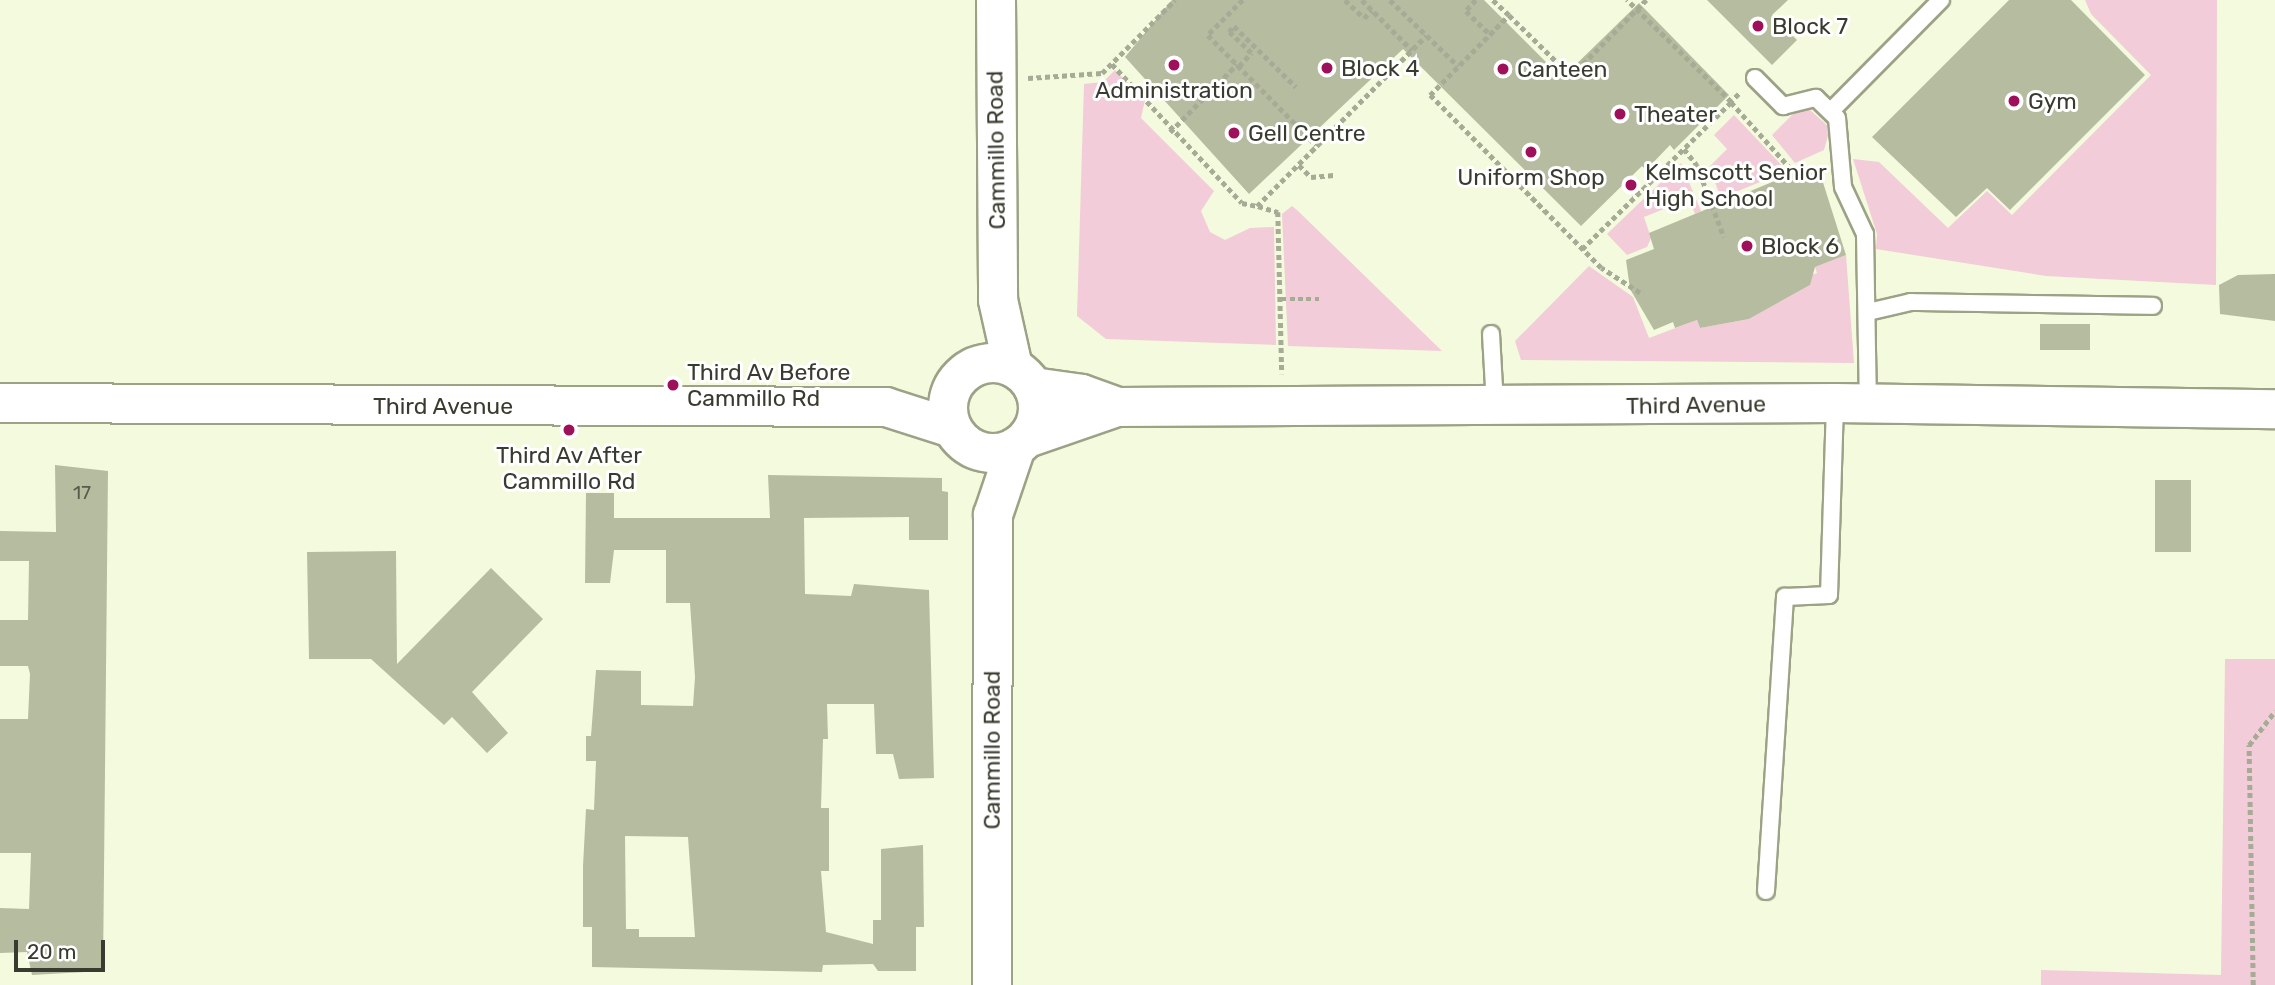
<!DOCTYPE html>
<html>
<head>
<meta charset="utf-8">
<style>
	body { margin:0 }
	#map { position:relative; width:2275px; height:985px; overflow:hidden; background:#f4fadd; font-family:Rubik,sans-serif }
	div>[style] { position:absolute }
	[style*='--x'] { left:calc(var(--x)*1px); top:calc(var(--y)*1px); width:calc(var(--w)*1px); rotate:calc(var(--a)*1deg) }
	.green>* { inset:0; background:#f2ccd8 }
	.building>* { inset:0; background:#b6bca0; transform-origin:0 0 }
	.path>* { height:4.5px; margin-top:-2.25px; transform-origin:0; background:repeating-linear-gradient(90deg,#a6ab95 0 5px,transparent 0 8.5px) }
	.roads { filter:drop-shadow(2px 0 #9ca286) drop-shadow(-2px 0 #9ca286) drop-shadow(0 2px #9ca286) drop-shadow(0 -2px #9ca286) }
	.service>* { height:16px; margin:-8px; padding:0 8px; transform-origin:8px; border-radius:8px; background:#fff }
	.secondary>* { height:38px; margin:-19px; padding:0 19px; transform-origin:19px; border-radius:19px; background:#fff }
	.secondary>.ring { margin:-19px; padding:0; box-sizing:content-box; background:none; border:38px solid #fff; border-radius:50% }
	.dots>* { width:19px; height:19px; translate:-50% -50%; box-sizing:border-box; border:4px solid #fff; border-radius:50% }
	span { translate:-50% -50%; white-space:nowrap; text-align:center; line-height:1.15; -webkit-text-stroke:6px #fff; paint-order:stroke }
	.number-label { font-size:19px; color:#585b4b }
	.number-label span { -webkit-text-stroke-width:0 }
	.poi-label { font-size:23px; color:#383b2f }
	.left { translate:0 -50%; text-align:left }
	.street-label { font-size:23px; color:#383b2f }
	.scale { position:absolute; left:14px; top:940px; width:91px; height:32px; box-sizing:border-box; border:4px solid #383b2f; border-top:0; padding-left:9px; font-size:21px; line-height:24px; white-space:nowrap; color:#383b2f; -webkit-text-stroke:5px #fff; paint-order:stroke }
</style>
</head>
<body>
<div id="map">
	<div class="green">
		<div style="clip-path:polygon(2085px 0,2217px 0,2216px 285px,2046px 276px,1876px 249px,1877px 234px,1853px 159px,1879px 162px,1948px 228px,1987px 191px,2012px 215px,2151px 75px,2091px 14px)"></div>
		<div style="clip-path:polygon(1115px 70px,1145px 100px,1141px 118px,1214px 191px,1201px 211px,1210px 232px,1225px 240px,1250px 228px,1274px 227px,1276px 345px,1106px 339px,1077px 316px,1084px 84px,1103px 82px)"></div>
		<div style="clip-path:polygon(1809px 109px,1830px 128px,1824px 150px,1795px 163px,1772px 135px,1795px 112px)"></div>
		<div style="clip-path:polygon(1734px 115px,1787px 171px,1721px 198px,1709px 167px,1727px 149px,1714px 135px)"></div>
		<div style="clip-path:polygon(1681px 163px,1701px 211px,1695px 214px,1689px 199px,1644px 217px,1651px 238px,1647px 247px,1627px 255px,1607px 234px)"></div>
		<div style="clip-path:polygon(1292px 206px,1297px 210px,1442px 351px,1288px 346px,1282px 214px)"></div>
		<div style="clip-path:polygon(1846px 255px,1854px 363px,1521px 360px,1515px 341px,1589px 266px,1633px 297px,1649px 338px,1697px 320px,1700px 328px,1749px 319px,1810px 285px,1807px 276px,1817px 273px,1815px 267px)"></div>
		<div style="clip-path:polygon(2225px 659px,2275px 659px,2275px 985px,2041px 985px,2041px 970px,2221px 975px)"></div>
	</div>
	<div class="building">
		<div style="clip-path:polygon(1172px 0,1484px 0,1562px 78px,1639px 3px,1729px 95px,1674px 150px,1670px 145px,1646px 170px,1642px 166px,1581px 226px,1403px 49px,1249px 194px,1125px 57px)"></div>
		<div style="clip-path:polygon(1707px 0,1788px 0,1772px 15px,1797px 40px,1772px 65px)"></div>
		<div style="clip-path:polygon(2009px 0,2071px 0,2145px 75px,2010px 210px,1987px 188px,1956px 217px,1872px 137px)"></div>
		<div style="clip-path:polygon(1811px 166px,1820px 173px,1846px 255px,1815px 267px,1810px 285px,1749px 319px,1700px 328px,1697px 320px,1675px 328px,1673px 322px,1654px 330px,1630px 289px,1626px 260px,1654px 249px,1649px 233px)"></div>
		<div style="clip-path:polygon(2275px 274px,2275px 321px,2220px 314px,2219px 285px,2238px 275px)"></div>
		<div style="left:2040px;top:324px;width:50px;height:26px"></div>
		<div style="clip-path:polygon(55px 465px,108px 471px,103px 971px,32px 975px,27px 952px,0 953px,0 908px,29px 909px,31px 853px,0 853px,0 719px,28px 719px,30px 674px,28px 666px,0 666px,0 620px,28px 620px,29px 561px,0 561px,0 531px,56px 532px)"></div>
		<div style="clip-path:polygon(evenodd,768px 475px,942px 478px,942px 491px,948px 492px,948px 540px,909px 540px,909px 517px,804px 518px,805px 594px,851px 596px,854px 584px,929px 590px,934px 778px,899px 779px,893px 754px,876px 754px,874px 704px,827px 704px,828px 739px,823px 739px,821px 808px,829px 808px,829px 871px,821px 871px,826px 932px,873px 944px,873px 920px,881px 920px,881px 849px,923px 845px,924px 927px,916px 927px,916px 971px,878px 971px,873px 964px,823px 965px,822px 972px,592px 967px,592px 927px,583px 927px,583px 866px,586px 809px,594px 810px,596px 761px,586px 761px,586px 736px,591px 736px,596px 670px,641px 671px,641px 705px,693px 706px,695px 677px,690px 603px,666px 603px,666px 550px,614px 550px,610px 583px,585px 583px,586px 493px,614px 493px,614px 518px,770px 518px,768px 475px,625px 836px,688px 837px,695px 937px,639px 937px,639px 929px,626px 929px,625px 836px)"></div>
		<div style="left:2155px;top:480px;width:36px;height:72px"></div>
		<div style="clip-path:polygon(396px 551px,397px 664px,491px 568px,543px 619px,472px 692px,508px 733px,487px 753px,452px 717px,444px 725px,371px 659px,309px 659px,307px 552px)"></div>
	</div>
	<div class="path">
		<div style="--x:1243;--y:0;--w:49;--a:135"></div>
		<div style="--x:1208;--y:35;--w:154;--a:45.5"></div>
		<div style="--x:1345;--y:0;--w:26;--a:43"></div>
		<div style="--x:1364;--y:18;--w:11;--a:-45"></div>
		<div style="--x:1362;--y:0;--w:71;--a:45"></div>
		<div style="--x:1390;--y:0;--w:95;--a:44.1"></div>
		<div style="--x:1476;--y:0;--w:15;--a:132"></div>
		<div style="--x:1466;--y:11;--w:33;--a:44"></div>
		<div style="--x:1493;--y:0;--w:22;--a:43"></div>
		<div style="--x:1112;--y:64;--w:190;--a:46.9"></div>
		<div style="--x:1242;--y:203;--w:15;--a:11"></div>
		<div style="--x:1257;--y:206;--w:240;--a:-45.2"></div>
		<div style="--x:1239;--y:66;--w:18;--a:-47"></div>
		<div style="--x:1251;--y:53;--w:30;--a:-136"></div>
		<div style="--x:1229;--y:32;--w:8;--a:-50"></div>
		<div style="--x:1234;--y:26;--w:87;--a:44.5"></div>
		<div style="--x:1028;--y:78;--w:74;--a:-3.9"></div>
		<div style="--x:1102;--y:73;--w:103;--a:-45"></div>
		<div style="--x:1739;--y:94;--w:11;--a:135"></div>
		<div style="--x:1731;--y:102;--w:91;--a:48.1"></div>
		<div style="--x:1170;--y:132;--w:95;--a:-45.4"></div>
		<div style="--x:1684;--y:149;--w:21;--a:51"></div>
		<div style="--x:1697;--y:165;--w:77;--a:69.4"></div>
		<div style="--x:1299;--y:165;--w:17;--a:45"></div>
		<div style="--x:1311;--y:177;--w:23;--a:-5"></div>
		<div style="--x:1258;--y:206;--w:21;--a:17"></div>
		<div style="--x:1278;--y:212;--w:162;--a:88.6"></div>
		<div style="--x:1582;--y:249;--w:209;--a:-44.6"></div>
		<div style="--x:1731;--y:102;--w:146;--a:-135.6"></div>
		<div style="--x:1640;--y:293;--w:46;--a:-147.3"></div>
		<div style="--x:1601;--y:268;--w:243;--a:-134.7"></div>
		<div style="--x:1430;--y:95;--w:112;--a:-45.4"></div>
		<div style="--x:1509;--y:15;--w:87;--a:44.5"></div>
		<div style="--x:1571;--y:76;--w:107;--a:-45.4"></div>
		<div style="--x:1281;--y:299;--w:38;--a:0"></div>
		<div style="--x:2253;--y:985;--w:240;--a:-91"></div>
		<div style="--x:2249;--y:745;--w:43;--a:-52.6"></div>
	</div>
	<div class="roads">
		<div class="service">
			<div style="--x:1755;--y:78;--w:40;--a:45"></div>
			<div style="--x:1783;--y:106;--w:34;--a:-14"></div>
			<div style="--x:1816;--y:98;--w:29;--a:44"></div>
			<div style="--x:1837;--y:118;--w:69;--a:85"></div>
			<div style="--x:1843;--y:187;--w:52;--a:64.9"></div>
			<div style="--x:1865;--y:234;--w:169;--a:89"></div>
			<div style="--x:1832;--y:110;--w:155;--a:-45.3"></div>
			<div style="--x:1868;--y:312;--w:44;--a:-13.1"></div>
			<div style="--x:1911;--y:302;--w:242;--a:0.9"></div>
			<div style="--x:1491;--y:334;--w:71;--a:86.8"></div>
			<div style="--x:1766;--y:891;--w:295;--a:-86.3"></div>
			<div style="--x:1785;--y:597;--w:44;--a:-2.6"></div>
			<div style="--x:1829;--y:595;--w:192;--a:-88.2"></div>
		</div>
		<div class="secondary">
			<div style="--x:996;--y:0;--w:300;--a:89.6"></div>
			<div style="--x:998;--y:300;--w:69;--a:77.4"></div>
			<div class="ring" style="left:948px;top:363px;width:52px;height:52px"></div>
			<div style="--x:1033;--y:387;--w:49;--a:8.1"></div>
			<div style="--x:1082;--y:394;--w:37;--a:20"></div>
			<div style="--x:1117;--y:407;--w:718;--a:-0.32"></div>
			<div style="--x:1835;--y:403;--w:440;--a:0.8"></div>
			<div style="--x:0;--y:403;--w:886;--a:0.26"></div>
			<div style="--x:886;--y:407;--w:69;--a:17.7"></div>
			<div style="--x:1027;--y:438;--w:95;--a:-19"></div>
			<div style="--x:992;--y:985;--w:470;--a:-89.9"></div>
			<div style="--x:993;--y:515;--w:72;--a:-71.3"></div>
		</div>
	</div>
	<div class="dots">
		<div style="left:1758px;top:26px;background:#9f105a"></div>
		<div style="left:1174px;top:65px;background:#9f105a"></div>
		<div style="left:1327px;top:68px;background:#9f105a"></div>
		<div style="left:1503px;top:69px;background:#9f105a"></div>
		<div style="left:2014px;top:101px;background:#9f105a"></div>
		<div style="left:1620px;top:114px;background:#9f105a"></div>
		<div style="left:1234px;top:133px;background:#9f105a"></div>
		<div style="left:1531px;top:152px;background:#9f105a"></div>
		<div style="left:1631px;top:185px;background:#9f105a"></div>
		<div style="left:1747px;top:246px;background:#9f105a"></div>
		<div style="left:673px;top:385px;background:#9f105a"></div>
		<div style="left:569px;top:430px;background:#9f105a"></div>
	</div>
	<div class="number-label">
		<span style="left:82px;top:493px">17</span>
	</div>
	<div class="poi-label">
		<span class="left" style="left:1772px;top:26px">Block 7</span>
		<span class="left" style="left:1341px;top:68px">Block 4</span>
		<span class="left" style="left:1517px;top:69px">Canteen</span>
		<span style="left:1174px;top:90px">Administration</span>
		<span class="left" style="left:2028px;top:101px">Gym</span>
		<span class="left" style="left:1634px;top:114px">Theater</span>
		<span class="left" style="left:1248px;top:133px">Gell Centre</span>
		<span class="left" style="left:1645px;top:185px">Kelmscott Senior<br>High School</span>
		<span style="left:1531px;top:177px">Uniform Shop</span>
		<span class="left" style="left:1761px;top:246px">Block 6</span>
		<span class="left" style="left:687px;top:385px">Third Av Before<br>Cammillo Rd</span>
		<span style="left:569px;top:468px">Third Av After<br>Cammillo Rd</span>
	</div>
	<div class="street-label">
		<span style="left:996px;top:150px;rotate:-91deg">Cammillo Road</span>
		<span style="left:1696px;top:405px;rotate:-1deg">Third Avenue</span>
		<span style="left:443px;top:406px">Third Avenue</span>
		<span style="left:992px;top:750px;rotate:-90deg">Cammillo Road</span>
	</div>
	<div class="scale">20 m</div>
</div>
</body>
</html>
